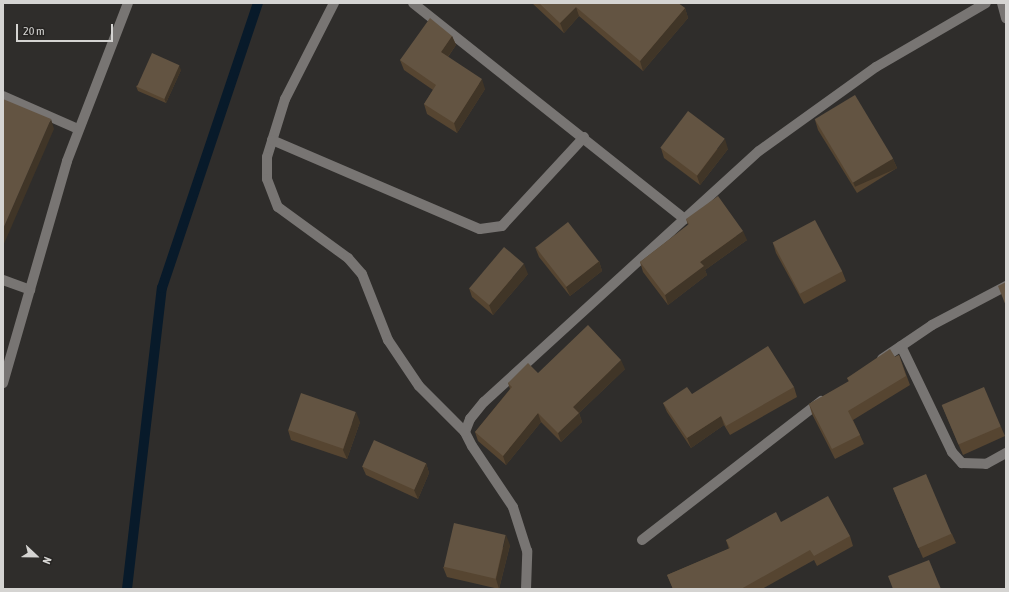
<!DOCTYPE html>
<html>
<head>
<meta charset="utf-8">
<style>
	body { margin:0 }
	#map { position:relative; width:1009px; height:592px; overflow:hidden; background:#2f2d2b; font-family:"Asap Condensed",sans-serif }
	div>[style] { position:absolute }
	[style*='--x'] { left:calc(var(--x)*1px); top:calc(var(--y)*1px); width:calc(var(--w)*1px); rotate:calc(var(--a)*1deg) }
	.stream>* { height:10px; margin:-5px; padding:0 5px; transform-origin:5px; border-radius:5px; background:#081a2a }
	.street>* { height:10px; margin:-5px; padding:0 5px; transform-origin:5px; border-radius:5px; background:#787573 }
	.secondary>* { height:10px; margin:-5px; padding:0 5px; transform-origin:5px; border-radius:5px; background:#787573 }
	.wall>* { inset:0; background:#564531 }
	.shaded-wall>* { inset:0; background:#403527; transform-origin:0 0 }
	.building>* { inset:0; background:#635442; transform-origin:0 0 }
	span { translate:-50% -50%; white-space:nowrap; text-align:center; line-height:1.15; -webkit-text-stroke:3px #262422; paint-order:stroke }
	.frame { position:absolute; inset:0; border:4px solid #d5d4d2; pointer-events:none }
	.north { position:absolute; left:16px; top:536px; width:40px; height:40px; -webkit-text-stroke:3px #262422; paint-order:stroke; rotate:112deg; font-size:11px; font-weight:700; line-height:16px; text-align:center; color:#d5d4d2 }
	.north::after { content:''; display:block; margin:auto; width:14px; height:18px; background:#d5d4d2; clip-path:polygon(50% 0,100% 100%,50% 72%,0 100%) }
	.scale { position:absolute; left:16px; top:24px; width:97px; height:18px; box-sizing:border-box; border:2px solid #d5d4d2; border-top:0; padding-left:5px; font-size:12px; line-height:14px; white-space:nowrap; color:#d5d4d2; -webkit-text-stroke:3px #262422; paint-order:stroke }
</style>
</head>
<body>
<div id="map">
	<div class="stream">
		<div style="--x:127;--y:589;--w:303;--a:-83.4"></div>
		<div style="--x:162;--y:288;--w:301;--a:-71.4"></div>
	</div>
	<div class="street">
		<div style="--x:334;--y:3;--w:108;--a:117"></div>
		<div style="--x:285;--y:99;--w:61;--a:107.2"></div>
		<div style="--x:267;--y:157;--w:22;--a:90"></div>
		<div style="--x:267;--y:179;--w:30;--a:69"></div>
		<div style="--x:278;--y:207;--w:87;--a:36.1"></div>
		<div style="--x:348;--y:258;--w:21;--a:49"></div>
		<div style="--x:362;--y:274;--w:71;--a:68.5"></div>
		<div style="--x:388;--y:340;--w:55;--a:56"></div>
		<div style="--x:419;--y:386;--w:65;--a:45"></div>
		<div style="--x:413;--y:3;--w:347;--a:38.5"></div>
		<div style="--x:3;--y:96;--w:82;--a:23.7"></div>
		<div style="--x:272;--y:140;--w:226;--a:23.2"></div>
		<div style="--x:480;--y:229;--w:22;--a:-8"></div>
		<div style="--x:502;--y:226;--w:121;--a:-47.3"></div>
		<div style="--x:3;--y:280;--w:29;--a:20"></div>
		<div style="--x:901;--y:346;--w:118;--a:64.3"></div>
		<div style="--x:952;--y:452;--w:15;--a:48"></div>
		<div style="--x:962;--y:463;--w:24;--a:2"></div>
		<div style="--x:986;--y:464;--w:23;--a:-29"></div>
		<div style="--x:882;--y:359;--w:60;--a:-34.2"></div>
		<div style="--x:932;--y:325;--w:84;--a:-27.8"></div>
		<div style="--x:3;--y:383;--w:231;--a:-73.9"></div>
		<div style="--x:67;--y:161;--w:169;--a:-68.9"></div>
		<div style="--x:642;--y:540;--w:227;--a:-37.8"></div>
		<div style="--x:526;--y:589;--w:38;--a:-88"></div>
		<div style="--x:527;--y:551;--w:46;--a:-107.7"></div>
		<div style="--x:513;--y:507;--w:73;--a:-123.9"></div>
		<div style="--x:472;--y:446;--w:16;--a:-117"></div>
		<div style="--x:465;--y:432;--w:14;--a:-69"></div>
		<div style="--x:470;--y:419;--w:22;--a:-51"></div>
		<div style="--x:484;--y:402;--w:372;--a:-42.4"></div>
		<div style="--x:759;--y:151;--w:144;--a:-35.7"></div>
		<div style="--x:876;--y:67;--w:127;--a:-30.2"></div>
	</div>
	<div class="secondary">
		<div style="--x:1002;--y:3;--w:16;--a:75"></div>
	</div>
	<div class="wall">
		<div style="clip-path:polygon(532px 3px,678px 3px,685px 8px,688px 18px,643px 71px,579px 16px,564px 33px)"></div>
		<div style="clip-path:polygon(452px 36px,456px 45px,448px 57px,485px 89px,457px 133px,427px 114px,424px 104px,433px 90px,404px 70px,400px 60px)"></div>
		<div style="clip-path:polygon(181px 70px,166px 103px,138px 91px,136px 86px)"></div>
		<div style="clip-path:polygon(815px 120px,893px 159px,897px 168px,857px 193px,818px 130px)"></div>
		<div style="clip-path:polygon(661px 148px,728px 149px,700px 185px,664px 158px)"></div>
		<div style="clip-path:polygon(686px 219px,747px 240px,705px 270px,707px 275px,668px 305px,643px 272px,640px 262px,688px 225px)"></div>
		<div style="clip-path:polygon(773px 243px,842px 271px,846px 281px,804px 304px,776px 253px)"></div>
		<div style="clip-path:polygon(535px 247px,599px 261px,602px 271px,570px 296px,539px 257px)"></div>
		<div style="clip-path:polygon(528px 274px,493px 315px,472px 297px,469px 288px)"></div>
		<div style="clip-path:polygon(899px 355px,910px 385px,853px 420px,860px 435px,864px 444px,835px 459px,812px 414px,809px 404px,849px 382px,847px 378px)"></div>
		<div style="clip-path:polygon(625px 369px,579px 413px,582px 422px,561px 442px,541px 422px,506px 465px,478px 441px,475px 432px,510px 389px,508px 383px,538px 373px)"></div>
		<div style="clip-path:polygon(794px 387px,797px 397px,730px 435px,724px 425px,691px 448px,667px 412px,663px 403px,692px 394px)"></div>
		<div style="clip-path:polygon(942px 405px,1001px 427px,1005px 436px,963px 455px,946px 415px)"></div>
		<div style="clip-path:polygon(360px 422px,347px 459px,291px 440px,288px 430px)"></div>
		<div style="clip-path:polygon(426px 463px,429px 473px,418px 499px,366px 475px,362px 466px)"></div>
		<div style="clip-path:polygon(893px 488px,952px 534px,956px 543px,923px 558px,897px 498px)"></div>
		<div style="clip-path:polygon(781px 522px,850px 536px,853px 546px,817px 566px,814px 560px,762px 589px,673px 589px,667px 575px,729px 549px,726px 540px)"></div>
		<div style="clip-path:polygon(510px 545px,499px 589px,447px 577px,443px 567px)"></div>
	</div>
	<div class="shaded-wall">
		<div style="clip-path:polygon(576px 7px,579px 16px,564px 33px,560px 23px)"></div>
		<div style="clip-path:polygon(685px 8px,688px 18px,643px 71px,640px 61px)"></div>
		<div style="clip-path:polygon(452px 36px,456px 45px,444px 62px,441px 52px)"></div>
		<div style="clip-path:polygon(179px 65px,181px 70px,166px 103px,164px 98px)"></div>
		<div style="clip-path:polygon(482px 79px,485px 89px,457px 133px,454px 123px)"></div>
		<div style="clip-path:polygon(51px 119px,54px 129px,3px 246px,3px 229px)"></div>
		<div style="clip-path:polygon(725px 139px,728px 149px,700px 185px,697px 176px)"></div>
		<div style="left:893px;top:159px;width:10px;height:46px;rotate:66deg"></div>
		<div style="clip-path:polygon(743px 231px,747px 240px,705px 270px,707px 275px,668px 305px,665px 295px,700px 262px)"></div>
		<div style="clip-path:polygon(599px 261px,602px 271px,570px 296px,566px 287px)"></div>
		<div style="clip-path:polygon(524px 264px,528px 274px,493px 315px,489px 305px)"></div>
		<div style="clip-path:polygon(621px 360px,625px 369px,579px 413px,582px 422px,561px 442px,558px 433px,573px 407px)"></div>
		<div style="clip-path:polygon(356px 412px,360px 422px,347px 459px,343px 450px)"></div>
		<div style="clip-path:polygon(538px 413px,541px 422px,506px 465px,503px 456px)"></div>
		<div style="clip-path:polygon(721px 416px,724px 425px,691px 448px,687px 438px)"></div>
		<div style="clip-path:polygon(426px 463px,429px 473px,418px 499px,414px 490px)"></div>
		<div style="clip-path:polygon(506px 535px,510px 545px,499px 589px,496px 579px)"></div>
	</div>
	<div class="building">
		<div style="clip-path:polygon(539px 3px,678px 3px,685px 8px,640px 61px,576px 7px,560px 23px)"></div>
		<div style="clip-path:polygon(430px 18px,452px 36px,441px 52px,482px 79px,454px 123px,424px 104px,436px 85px,400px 60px)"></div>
		<div style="left:152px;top:53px;width:30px;height:37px;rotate:24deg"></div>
		<div style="left:855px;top:95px;width:74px;height:47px;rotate:59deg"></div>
		<div style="clip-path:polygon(3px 99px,51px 119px,3px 229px)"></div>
		<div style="left:688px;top:111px;width:46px;height:46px;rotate:37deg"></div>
		<div style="clip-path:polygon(718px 196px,743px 231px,700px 262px,704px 266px,665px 295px,640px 262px,689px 224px,686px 219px)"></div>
		<div style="left:815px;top:220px;width:58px;height:48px;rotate:62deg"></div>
		<div style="left:568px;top:222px;width:50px;height:41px;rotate:52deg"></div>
		<div style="left:504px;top:247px;width:26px;height:54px;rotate:40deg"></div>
		<div style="clip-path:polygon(1006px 282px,1006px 306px,998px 286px)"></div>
		<div style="clip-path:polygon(588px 325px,621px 360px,573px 407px,579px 413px,558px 433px,538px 413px,503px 456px,475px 432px,512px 387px,508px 383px,528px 363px,538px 373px)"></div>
		<div style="clip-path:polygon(768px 346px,794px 387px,726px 426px,721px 416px,687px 438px,663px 403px,687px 387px,692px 394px)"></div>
		<div style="clip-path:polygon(890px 349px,895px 357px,899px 355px,906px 376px,848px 411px,860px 435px,832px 449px,809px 404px,849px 381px,847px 378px)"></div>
		<div style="left:984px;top:387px;width:43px;height:46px;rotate:67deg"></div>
		<div style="left:301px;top:393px;width:58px;height:39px;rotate:19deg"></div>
		<div style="left:374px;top:440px;width:57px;height:29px;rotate:24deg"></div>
		<div style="left:926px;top:474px;width:65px;height:36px;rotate:67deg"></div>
		<div style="clip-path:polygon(828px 496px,850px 536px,814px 556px,810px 550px,741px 589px,673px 589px,667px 575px,730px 548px,726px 540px,776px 512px,781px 522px)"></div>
		<div style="left:454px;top:523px;width:53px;height:45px;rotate:13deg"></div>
		<div style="clip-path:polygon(929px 560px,941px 589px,893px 589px,888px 576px)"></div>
	</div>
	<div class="frame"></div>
	<div class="north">N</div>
	<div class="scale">20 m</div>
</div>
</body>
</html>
